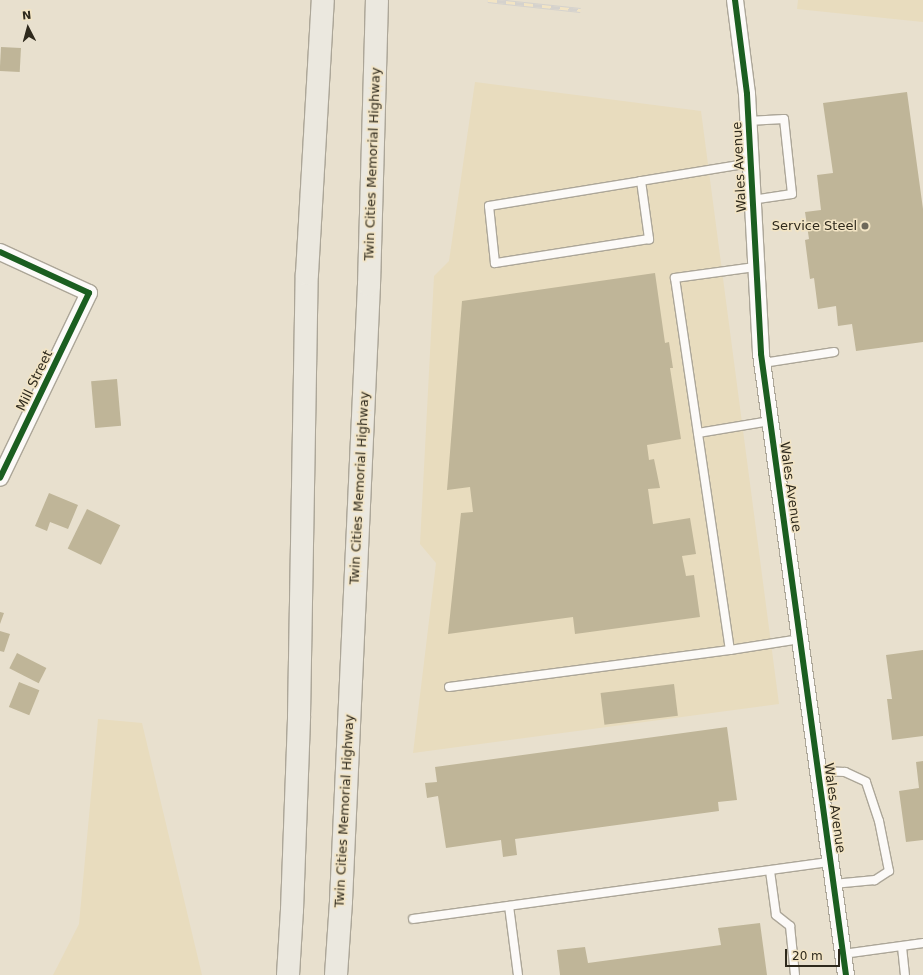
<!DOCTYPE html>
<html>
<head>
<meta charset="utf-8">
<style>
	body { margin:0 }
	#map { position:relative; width:923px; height:975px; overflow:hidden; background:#e8e0ce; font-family:"DejaVu Sans",sans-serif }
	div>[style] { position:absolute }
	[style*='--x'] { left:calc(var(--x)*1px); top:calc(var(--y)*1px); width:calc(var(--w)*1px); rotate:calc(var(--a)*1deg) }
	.built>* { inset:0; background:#e8dcbe }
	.building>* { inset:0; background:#bfb598; transform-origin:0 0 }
	.roads { filter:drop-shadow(1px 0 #aca698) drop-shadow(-1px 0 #aca698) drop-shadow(0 1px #aca698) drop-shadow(0 -1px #aca698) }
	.lane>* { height:8px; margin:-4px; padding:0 4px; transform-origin:4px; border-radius:4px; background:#fcfaf8 }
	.street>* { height:16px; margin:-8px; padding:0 8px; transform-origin:8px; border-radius:8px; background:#fcfaf8 }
	.primary>* { height:22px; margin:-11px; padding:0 11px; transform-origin:11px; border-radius:11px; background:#ebe8df }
	.rail>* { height:4.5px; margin-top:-2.25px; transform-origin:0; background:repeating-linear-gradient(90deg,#f2e4c4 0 9px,#d5d2cd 0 18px); box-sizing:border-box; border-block:1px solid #d5d2cd }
	.cycleway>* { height:6px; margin:-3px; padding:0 3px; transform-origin:3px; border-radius:3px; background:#1b5e20 }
	.dots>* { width:11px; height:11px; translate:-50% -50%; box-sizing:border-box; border:2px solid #f2e4c4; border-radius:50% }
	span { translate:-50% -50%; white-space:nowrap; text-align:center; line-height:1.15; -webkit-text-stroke:3px #f2e4c4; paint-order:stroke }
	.street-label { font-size:13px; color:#2e291c }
	.poi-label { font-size:13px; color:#2e291c }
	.right { translate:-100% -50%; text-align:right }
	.north { position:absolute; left:8px; top:8px; width:40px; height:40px; -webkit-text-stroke:3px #f2e4c4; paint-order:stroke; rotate:354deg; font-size:11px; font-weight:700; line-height:16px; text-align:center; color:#2e291c }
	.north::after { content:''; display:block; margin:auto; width:14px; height:18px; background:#2e291c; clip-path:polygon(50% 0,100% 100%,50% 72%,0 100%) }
	.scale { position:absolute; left:785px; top:949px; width:55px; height:18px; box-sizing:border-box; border:2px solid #2e291c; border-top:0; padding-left:5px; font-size:12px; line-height:14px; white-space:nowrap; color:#2e291c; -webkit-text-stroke:3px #f2e4c4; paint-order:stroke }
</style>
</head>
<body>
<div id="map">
	<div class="built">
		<div style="clip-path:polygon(798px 0,923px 0,923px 22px,797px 9px)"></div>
		<div style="clip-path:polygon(475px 82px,701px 111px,779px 704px,413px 753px,436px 563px,420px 544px,434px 276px,449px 261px)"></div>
		<div style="clip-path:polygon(98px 719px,142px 723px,202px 975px,53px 975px,79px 924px)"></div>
	</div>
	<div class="building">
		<div style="left:1px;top:47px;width:20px;height:24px;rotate:3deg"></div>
		<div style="clip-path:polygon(907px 92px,923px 209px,923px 342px,856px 351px,852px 324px,838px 326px,836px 306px,818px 309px,814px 278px,810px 279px,805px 240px,809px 239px,805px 212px,821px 210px,817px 175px,833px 173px,823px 103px)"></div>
		<div style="clip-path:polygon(655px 273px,665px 343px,669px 342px,673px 368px,670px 368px,681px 439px,647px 445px,649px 460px,654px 459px,660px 488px,648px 489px,653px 524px,690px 518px,696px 554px,682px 556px,686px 576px,694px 575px,700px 617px,575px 634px,573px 617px,448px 634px,461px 513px,473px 512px,470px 487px,447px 490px,462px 301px)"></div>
		<div style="left:117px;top:379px;width:47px;height:26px;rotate:85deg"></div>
		<div style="clip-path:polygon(49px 493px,78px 505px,68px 529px,50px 522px,47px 531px,35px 526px)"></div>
		<div style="left:87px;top:509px;width:37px;height:44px;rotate:26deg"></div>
		<div style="clip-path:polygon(0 612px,4px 613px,0 624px)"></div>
		<div style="clip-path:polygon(0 631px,10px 634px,4px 652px,0 651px)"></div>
		<div style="clip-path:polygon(923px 650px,923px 736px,892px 740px,887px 699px,892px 699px,886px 655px)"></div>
		<div style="left:17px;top:653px;width:33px;height:17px;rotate:27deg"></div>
		<div style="left:19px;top:682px;width:22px;height:27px;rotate:22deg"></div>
		<div style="left:674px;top:684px;width:32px;height:74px;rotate:83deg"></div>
		<div style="clip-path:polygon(727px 727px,737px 800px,718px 802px,719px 811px,515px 839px,517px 855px,503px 857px,501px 840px,446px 848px,438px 796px,427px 798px,425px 783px,437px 782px,435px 767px)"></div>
		<div style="clip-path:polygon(923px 761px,923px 840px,906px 842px,899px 791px,919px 788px,916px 762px)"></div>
		<div style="clip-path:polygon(760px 923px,767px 975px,560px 975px,557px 950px,585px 947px,588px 963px,721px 945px,718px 928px)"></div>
	</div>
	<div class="roads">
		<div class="lane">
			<div style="--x:748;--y:121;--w:36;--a:-3"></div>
			<div style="--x:784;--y:119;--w:75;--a:83.9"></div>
			<div style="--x:792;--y:194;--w:40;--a:171.5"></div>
			<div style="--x:641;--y:181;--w:59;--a:82.1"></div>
			<div style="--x:649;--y:239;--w:156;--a:171.1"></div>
			<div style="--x:495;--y:263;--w:57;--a:-96"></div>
			<div style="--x:489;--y:206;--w:154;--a:-9.3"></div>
			<div style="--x:641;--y:181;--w:111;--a:-9.3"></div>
			<div style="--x:755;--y:267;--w:81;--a:172.2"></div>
			<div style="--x:675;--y:278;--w:376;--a:81.6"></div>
			<div style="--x:730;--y:650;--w:71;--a:-8.9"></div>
			<div style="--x:763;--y:363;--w:72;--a:-8.8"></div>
			<div style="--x:698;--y:433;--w:73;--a:-9.5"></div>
			<div style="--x:449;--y:687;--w:283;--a:-7.5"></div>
			<div style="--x:818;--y:771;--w:27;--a:2"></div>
			<div style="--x:845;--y:772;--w:23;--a:25"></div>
			<div style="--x:866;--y:782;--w:41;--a:71.6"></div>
			<div style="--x:879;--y:821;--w:51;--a:78.7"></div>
			<div style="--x:889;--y:871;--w:17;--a:147"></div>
			<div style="--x:875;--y:880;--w:42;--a:174.6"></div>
			<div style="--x:770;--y:871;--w:44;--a:82.2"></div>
			<div style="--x:776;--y:915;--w:18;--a:38"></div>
			<div style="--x:790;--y:926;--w:49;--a:84.2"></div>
			<div style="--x:509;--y:906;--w:70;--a:82.6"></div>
			<div style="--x:413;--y:919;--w:421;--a:-7.8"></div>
			<div style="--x:902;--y:947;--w:28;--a:84"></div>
			<div style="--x:843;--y:954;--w:81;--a:-7.8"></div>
		</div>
		<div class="street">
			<div style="--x:735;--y:0;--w:95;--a:82.7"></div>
			<div style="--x:747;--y:94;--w:260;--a:86.9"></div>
			<div style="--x:761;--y:354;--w:627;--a:82.21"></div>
			<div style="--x:0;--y:252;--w:98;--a:24.7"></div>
			<div style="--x:89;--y:293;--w:205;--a:115.7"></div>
		</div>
		<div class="primary">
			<div style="--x:288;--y:975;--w:65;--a:-86.5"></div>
			<div style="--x:292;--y:910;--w:194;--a:-87.9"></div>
			<div style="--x:299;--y:716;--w:442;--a:-89"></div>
			<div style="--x:307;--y:274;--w:274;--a:-86.7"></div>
			<div style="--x:336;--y:975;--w:74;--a:-86.1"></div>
			<div style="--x:341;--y:901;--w:617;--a:-87.4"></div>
			<div style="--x:369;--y:285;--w:285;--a:-88.4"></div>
		</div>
	</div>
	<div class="rail">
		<div style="--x:488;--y:0;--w:93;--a:6.2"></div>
	</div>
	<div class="cycleway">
		<div style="--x:735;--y:0;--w:95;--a:82.7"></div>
		<div style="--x:747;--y:94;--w:260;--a:86.9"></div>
		<div style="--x:761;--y:354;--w:627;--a:82.21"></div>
		<div style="--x:0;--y:252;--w:98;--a:24.7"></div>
		<div style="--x:89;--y:293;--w:205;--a:115.7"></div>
	</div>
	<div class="dots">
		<div style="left:865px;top:226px;background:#6f695a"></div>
	</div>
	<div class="street-label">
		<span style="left:373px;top:164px;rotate:-88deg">Twin Cities Memorial Highway</span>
		<span style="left:740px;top:167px;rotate:-93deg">Wales Avenue</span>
		<span style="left:35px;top:381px;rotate:-64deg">Mill Street</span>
		<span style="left:790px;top:487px;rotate:82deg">Wales Avenue</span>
		<span style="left:360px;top:488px;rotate:-87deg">Twin Cities Memorial Highway</span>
		<span style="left:834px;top:808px;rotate:82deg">Wales Avenue</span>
		<span style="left:345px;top:811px;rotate:-87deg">Twin Cities Memorial Highway</span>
	</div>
	<div class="poi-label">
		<span class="right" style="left:857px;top:226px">Service Steel</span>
	</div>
	<div class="north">N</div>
	<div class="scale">20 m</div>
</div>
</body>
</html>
